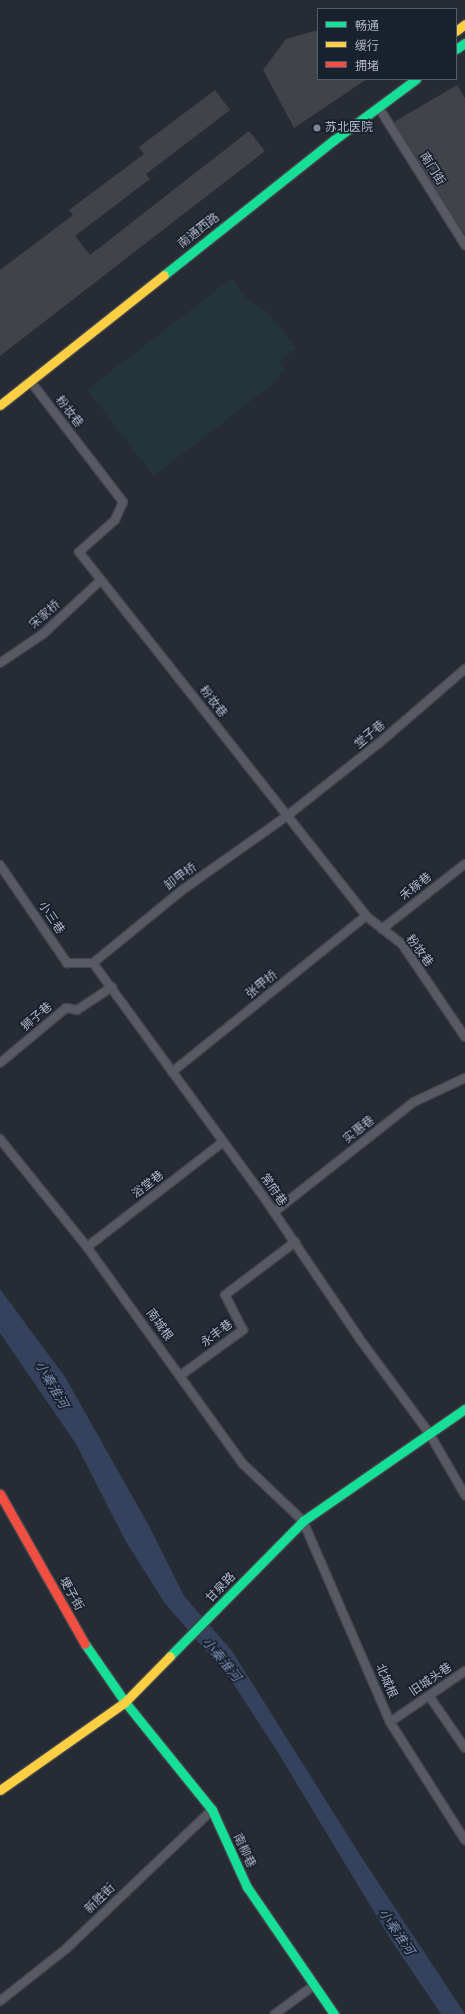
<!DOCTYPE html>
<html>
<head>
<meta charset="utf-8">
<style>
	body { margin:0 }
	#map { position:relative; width:465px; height:2014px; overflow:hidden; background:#272b33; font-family:Arial,"Noto Sans SC",sans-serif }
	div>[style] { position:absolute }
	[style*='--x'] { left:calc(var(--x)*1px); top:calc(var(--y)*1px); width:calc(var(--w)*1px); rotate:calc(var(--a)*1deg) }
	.green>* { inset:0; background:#243539 }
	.water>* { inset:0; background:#34425d }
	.building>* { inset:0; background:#40434a }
	.roads { filter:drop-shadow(1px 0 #43464c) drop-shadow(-1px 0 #43464c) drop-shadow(0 1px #43464c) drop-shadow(0 -1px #43464c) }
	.lane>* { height:8px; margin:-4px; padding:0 4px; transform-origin:4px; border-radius:4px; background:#575a62 }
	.fast>* { height:9px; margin:-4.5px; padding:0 4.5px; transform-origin:4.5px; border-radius:4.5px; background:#16e098 }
	.slow>* { height:9px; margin:-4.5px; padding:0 4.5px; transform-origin:4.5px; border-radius:4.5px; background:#ffcf43 }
	.jam>* { height:9px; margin:-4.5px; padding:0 4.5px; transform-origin:4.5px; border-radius:4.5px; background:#f24e42 }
	.dots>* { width:11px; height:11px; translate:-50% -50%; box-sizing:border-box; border:2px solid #1a212e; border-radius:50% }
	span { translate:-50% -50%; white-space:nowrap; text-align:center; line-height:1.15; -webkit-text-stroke:3.5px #1a212e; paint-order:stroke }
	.poi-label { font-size:12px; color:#b0b6c6 }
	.left { translate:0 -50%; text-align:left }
	.street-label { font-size:12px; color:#b0b6c6 }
	.water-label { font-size:13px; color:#778bae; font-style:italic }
	.legend { position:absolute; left:317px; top:8px; width:140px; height:72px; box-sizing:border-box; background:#1a212e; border:1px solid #565d6b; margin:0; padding:5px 7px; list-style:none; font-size:12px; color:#b0b6c6 }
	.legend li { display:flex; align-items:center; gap:8px; height:20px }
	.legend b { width:20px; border:1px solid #565d6b }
</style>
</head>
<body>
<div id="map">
	<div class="green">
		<div style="clip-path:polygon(232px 278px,247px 299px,268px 312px,296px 348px,279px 362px,285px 370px,274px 383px,154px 476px,87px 390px)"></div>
	</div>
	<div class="water">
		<div style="clip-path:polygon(0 1289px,65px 1377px,148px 1524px,184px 1596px,232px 1651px,362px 1858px,465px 2014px,441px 2014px,391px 1940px,277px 1751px,231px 1680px,164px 1602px,125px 1540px,76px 1444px,0 1333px)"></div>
	</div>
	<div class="building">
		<div style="clip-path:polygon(318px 30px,318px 79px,367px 79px,294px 128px,263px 70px,286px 39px)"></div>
		<div style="clip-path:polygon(457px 85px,465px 98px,465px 235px,394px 122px)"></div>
		<div style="clip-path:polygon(215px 90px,230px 110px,146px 174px,150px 179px,75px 236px,90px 255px,249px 131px,265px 151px,0 356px,0 270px,73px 215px,69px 210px,144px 154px,139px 147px)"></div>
	</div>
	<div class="roads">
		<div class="lane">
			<div style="--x:379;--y:108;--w:162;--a:57.9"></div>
			<div style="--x:31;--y:382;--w:151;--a:52.5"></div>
			<div style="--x:123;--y:502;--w:20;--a:114"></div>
			<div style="--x:115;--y:520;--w:48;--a:138.4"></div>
			<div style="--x:79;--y:552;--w:464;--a:51.7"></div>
			<div style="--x:366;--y:916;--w:46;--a:37.9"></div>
			<div style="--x:402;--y:944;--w:112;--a:55.9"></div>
			<div style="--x:0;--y:663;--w:52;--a:-34"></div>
			<div style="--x:43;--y:634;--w:79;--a:-43"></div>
			<div style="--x:0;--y:865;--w:119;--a:55.6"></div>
			<div style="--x:67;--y:963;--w:26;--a:0"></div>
			<div style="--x:382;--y:929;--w:105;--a:-38.1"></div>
			<div style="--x:93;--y:963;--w:288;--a:53.9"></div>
			<div style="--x:263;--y:1196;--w:171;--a:55.9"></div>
			<div style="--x:359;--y:1338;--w:118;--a:53.6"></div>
			<div style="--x:429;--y:1433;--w:72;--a:59.9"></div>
			<div style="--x:93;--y:963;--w:114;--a:-39.3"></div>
			<div style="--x:181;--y:891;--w:130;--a:-35.3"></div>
			<div style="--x:287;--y:816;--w:116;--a:-38.4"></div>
			<div style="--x:378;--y:744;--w:115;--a:-40.8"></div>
			<div style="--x:0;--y:1063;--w:86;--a:-39.8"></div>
			<div style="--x:66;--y:1008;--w:11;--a:10"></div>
			<div style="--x:77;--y:1010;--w:42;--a:-33.3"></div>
			<div style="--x:172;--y:1072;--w:249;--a:-38.8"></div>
			<div style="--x:0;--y:1139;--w:139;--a:51.1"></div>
			<div style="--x:87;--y:1247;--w:267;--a:54.3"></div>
			<div style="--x:243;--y:1464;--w:83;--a:43.5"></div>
			<div style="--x:303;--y:1521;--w:219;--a:66.6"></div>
			<div style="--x:390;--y:1722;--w:140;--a:57.6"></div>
			<div style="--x:274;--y:1212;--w:178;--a:-38.2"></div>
			<div style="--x:414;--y:1102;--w:56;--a:-25.2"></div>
			<div style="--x:87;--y:1247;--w:172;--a:-37.7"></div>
			<div style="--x:181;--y:1375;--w:77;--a:-36"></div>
			<div style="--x:243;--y:1330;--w:39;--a:-117"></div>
			<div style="--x:225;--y:1295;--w:88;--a:-37.1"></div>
			<div style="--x:429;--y:1696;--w:63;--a:55.3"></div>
			<div style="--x:390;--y:1722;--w:91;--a:-34.2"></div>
			<div style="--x:0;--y:2001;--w:85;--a:-38.3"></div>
			<div style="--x:67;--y:1948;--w:199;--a:-43.6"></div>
			<div style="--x:275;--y:2014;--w:47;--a:-36.4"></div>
		</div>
		<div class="fast">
			<div style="--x:456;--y:49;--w:11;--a:-34"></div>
			<div style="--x:164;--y:275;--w:217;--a:-38.5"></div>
			<div style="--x:334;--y:140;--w:102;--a:-36.6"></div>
			<div style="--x:85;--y:1644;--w:70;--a:55.4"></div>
			<div style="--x:125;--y:1702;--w:139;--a:51.1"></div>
			<div style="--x:212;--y:1810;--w:85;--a:65.6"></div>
			<div style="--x:247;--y:1887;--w:154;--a:55.6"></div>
			<div style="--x:170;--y:1656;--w:190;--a:-45.4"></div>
			<div style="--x:303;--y:1521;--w:197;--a:-34.7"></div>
		</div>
		<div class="slow">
			<div style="--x:456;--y:31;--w:11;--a:-38"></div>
			<div style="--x:0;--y:405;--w:209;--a:-38.4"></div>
			<div style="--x:0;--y:1790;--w:153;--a:-35.1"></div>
			<div style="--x:125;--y:1702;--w:64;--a:-45.6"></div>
		</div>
		<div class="jam">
			<div style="--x:0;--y:1494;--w:172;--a:60.5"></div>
		</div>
	</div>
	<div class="dots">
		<div style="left:317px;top:128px;background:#808593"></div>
	</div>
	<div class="poi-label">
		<span class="left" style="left:325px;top:128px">苏北医院</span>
	</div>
	<div class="street-label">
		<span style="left:432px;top:169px;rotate:58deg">南门街</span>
		<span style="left:199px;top:231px;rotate:-38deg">南通西路</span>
		<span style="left:69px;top:412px;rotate:52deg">粉妆巷</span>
		<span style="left:45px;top:615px;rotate:-41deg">宋家桥</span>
		<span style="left:213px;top:702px;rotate:52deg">粉妆巷</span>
		<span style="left:370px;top:735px;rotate:-40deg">堂子巷</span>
		<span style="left:181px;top:877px;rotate:-37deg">卸甲桥</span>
		<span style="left:416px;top:887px;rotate:-38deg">禾稼巷</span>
		<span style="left:51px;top:918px;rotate:56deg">小三巷</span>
		<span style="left:419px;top:951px;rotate:53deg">粉妆巷</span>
		<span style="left:262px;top:985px;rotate:-39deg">张甲桥</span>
		<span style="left:37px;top:1017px;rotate:-40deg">狮子巷</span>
		<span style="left:359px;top:1130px;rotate:-38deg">实惠巷</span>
		<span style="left:148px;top:1185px;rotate:-38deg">浴堂巷</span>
		<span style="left:273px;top:1190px;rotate:55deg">常府巷</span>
		<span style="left:159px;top:1325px;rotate:54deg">南城根</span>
		<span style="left:217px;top:1334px;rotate:-37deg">永丰巷</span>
		<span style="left:221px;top:1588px;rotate:-46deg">甘泉路</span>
		<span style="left:71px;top:1594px;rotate:61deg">埂子街</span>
		<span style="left:431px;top:1680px;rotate:-34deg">旧城头巷</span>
		<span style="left:386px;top:1681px;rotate:67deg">北城根</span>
		<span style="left:244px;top:1851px;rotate:65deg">南柳巷</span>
		<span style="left:100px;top:1899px;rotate:-44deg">新胜街</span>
	</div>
	<div class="water-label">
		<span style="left:51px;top:1385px;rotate:60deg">小秦淮河</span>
		<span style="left:221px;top:1660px;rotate:50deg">小秦淮河</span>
		<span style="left:396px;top:1932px;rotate:56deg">小秦淮河</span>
	</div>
	<ul class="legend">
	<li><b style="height:5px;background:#16e098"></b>畅通</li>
	<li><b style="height:5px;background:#ffcf43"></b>缓行</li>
	<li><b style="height:5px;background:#f24e42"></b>拥堵</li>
	</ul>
</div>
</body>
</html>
